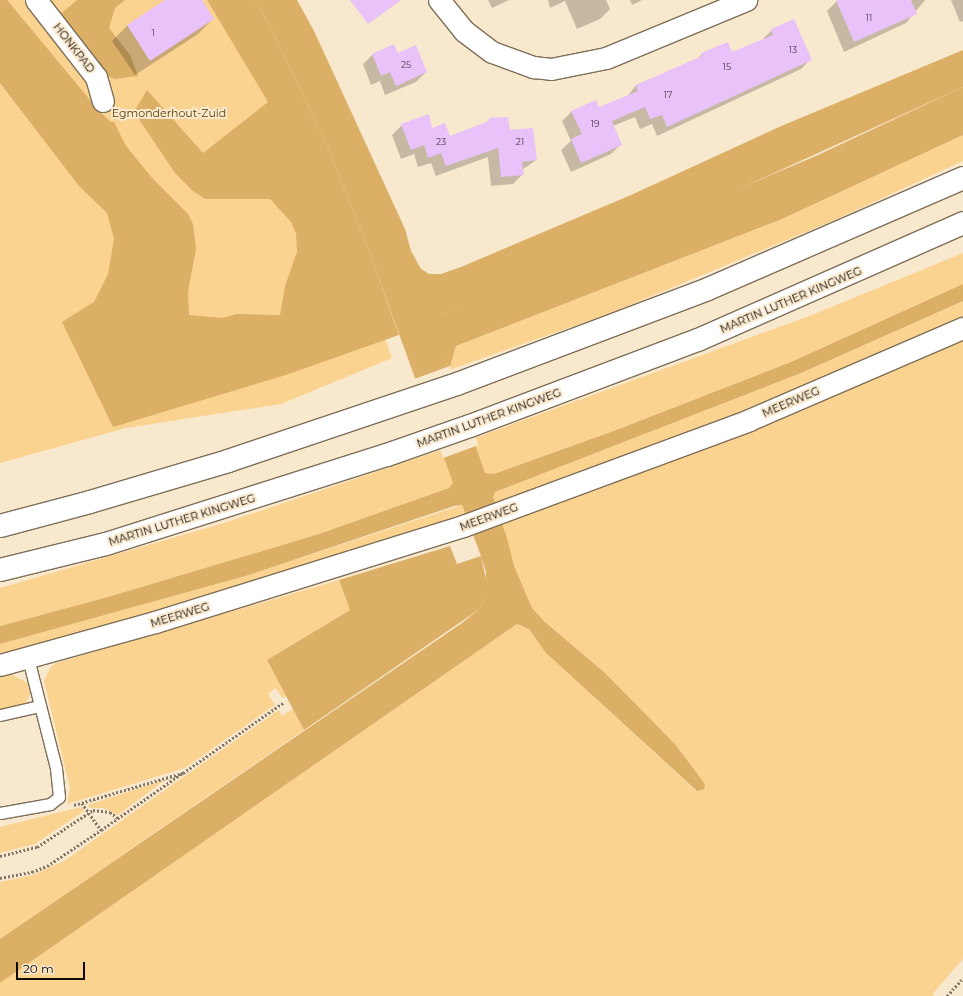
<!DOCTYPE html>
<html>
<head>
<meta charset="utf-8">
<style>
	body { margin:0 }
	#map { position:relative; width:963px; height:996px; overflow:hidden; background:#f8e8ce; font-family:Montserrat,sans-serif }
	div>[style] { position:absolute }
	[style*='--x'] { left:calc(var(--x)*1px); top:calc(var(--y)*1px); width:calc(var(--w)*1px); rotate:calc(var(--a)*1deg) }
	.green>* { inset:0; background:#fbd391 }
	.forest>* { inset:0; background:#dbb066 }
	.water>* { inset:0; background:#dbaf65 }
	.pier>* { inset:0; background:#f8e8ce; transform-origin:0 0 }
	.shadow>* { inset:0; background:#0003 }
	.building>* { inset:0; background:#e8c2f9 }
	.path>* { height:2.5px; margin-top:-1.25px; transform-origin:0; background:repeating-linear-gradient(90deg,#817666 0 2px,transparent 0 4px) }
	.roads { filter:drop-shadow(1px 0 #7e6f58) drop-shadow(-1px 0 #7e6f58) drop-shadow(0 1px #7e6f58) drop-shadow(0 -1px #7e6f58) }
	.service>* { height:11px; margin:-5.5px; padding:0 5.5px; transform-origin:5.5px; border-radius:5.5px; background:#fff }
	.minor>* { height:21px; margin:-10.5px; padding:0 10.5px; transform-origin:10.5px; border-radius:10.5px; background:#fff }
	.trunk>* { height:22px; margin:-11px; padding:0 11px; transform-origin:11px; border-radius:11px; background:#fff }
	span { translate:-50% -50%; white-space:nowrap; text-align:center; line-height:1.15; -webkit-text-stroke:4px #f8e8ce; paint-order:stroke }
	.number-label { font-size:9px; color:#463841 }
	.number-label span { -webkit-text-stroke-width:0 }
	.street-label { font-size:11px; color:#100a04 }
	.park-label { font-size:11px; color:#5e4103 }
	.scale { position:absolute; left:16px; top:962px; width:69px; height:18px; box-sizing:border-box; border:2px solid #100a04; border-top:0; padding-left:5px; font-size:12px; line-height:14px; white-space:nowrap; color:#100a04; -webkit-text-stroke:3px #f8e8ce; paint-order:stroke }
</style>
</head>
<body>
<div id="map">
	<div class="green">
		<div style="clip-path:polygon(0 0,239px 0,330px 190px,392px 358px,281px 404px,126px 428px,0 463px)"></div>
		<div style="clip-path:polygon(963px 135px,963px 161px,837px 219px,611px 313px,449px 370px,456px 346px,782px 219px)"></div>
		<div style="clip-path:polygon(963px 253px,963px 284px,932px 298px,791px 362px,619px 429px,494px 474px,485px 473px,472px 439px,812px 315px)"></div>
		<div style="clip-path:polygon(963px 301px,963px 319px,708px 426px,495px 504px,492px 497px,495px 492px,801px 373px)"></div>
		<div style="clip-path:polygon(963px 338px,963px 959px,934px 992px,933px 996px,0 996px,0 983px,517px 624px,529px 629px,546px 653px,696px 791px,705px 784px,675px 744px,605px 673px,545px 622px,532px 608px,514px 566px,501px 523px)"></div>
		<div style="clip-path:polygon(441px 450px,454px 483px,449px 488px,319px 534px,108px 597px,0 626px,0 588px,224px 523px)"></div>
		<div style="clip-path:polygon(462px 505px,465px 514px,449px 522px,344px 557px,0 658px,0 644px,249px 575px)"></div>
		<div style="clip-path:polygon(339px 580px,350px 610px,267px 660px,286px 696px,283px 698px,275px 688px,268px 694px,275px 705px,185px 768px,67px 804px,70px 788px,44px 681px,50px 668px,56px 663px)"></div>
		<div style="clip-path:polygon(13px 675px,29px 684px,30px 695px,25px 704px,0 710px,0 676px)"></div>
		<div style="clip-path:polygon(293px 709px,304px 730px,0 939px,0 882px,33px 875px,64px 861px,276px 712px,279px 710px,282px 716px)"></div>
		<div style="clip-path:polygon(165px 780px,118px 815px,103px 808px,90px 808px,88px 805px)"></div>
		<div style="clip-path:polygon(81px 807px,84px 811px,35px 844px,0 853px,0 827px)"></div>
	</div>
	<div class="forest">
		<div style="clip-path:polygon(0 0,7px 0,100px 112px,111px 122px,114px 122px,126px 146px,153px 179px,188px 214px,193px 224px,196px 249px,188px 292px,189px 315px,222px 318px,237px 314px,280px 315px,285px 286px,297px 252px,296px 233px,291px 222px,270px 199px,205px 199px,193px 191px,175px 173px,134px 112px,147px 90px,203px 153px,268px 102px,207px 0,255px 0,272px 30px,328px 148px,368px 248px,399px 335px,286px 375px,113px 427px,62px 322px,94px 302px,108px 274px,114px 239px,107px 213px,79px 186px,0 83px)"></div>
		<div style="clip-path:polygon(77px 0,125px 0,115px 8px,109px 28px,130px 55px,138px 76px,115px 79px,104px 75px,57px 17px)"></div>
		<div style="clip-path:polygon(963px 87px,963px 135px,782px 219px,456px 346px,449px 370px,437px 322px,442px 315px,818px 155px)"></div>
		<div style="clip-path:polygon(450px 546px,457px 564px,481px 556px,487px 584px,485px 599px,478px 610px,304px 730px,267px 660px,350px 610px,339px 580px)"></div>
	</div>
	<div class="water">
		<div style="clip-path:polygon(255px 0,297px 0,314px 31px,405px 229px,411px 251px,421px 269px,429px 274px,441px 274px,461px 267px,631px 195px,779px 127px,963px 50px,963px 87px,640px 234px,442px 315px,438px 322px,449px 370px,485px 473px,494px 474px,619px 429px,791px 362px,963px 284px,963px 301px,801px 373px,495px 492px,493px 497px,507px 538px,514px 566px,532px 608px,545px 622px,605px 673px,675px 744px,705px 784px,704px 789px,697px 791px,546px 653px,529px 629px,517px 624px,0 983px,0 939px,462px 623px,478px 610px,485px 599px,486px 572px,481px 556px,462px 505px,454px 506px,249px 575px,0 644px,0 626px,108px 597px,319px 534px,449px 488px,453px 483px,368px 248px,328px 148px,272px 30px)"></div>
	</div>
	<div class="pier">
		<div style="left:450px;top:366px;width:84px;height:38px;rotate:70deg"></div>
	</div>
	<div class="shadow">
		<div style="clip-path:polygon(167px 0,201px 0,213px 19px,198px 34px,135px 75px,112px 41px,127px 26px)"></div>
		<div style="clip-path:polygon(488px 0,509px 0,492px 8px)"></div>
		<div style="clip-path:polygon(548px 0,606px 0,610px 9px,600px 19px,577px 29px,565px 1px,550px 8px)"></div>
		<div style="clip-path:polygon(630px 0,642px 0,632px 5px)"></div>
		<div style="clip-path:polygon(925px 0,906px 23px,844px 52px,827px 11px,838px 0)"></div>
		<div style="clip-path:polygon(951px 0,963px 0,963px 21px,960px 22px)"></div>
		<div style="clip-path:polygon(772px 30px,811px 59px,801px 69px,657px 136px,652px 124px,640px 129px,635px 117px,613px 126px,621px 144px,611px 154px,571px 172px,561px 150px,571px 141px,562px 121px,572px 111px,598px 109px,627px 97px,636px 85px,696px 60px,702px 54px,732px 54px,762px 40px)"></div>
		<div style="clip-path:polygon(373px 54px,397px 55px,426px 72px,416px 82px,385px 95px,380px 81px,371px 85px,363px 64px)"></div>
		<div style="clip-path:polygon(490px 119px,509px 131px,536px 160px,522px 170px,523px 174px,513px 184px,491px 186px,488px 157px,436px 176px,431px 163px,418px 167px,414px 154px,401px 159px,392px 135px,402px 125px,431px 129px,449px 137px,486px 123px)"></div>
	</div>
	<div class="building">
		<div style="clip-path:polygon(165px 0,202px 0,214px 19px,150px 61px,127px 25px)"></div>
		<div style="clip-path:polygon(350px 0,401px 0,368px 24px)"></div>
		<div style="clip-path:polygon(836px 0,911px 0,917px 14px,854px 42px)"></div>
		<div style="clip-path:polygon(794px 19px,812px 60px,667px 127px,662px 115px,650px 119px,645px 107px,612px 121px,622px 145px,581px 163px,571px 139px,582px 134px,571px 111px,596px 100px,599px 107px,638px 91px,636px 85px,702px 56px,701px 53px,728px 42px,732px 52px,773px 35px,771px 29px)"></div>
		<div style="clip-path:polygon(394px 44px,398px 53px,416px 45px,427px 72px,396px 86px,390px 72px,381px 76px,372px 54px)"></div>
		<div style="clip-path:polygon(429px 114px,432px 128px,445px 123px,450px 136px,489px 121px,489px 118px,508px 117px,510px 130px,533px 128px,537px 160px,522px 162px,524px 175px,501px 177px,498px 148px,446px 166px,441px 153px,428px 158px,424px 145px,411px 150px,401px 124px)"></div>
	</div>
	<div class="path">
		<div style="--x:82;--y:803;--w:33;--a:55"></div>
		<div style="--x:101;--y:830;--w:98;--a:-35"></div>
		<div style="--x:74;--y:805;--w:114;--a:-16.4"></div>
		<div style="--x:183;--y:773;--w:123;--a:-35.1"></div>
		<div style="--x:0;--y:856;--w:38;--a:-14"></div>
		<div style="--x:37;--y:847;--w:67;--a:-33.5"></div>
		<div style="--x:93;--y:810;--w:17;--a:7"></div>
		<div style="--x:110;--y:812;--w:10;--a:37"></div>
		<div style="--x:0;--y:878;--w:33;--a:-11"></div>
		<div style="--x:32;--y:872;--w:16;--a:-22"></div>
		<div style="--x:47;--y:866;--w:65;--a:-33.7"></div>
		<div style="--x:947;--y:996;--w:24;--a:-48"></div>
	</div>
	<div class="roads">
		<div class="service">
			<div style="--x:0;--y:715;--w:41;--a:-12.7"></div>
			<div style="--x:0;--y:813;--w:51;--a:-10.2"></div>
			<div style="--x:50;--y:804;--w:11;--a:-38"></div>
			<div style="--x:59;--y:797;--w:29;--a:-96"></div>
			<div style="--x:56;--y:768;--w:114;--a:-104.3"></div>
		</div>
		<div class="minor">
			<div style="--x:36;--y:0;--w:98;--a:52.1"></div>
			<div style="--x:96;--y:77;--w:25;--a:74"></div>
			<div style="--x:439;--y:0;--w:40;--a:51"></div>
			<div style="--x:464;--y:31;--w:35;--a:37"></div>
			<div style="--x:492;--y:52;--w:44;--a:20.1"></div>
			<div style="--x:533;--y:67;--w:18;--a:6"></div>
			<div style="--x:551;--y:69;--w:56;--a:-11.3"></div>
			<div style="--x:606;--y:58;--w:152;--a:-22.5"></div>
			<div style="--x:0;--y:665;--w:161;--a:-15.5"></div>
			<div style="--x:155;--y:622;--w:323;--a:-17.3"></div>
			<div style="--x:463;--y:526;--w:305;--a:-20.3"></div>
			<div style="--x:749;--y:420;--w:233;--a:-23.3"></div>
		</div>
		<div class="trunk">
			<div style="--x:0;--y:526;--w:93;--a:-14.9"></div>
			<div style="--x:90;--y:502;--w:144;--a:-16.5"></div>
			<div style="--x:228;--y:461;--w:242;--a:-18.6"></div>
			<div style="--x:457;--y:384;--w:268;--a:-20.7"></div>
			<div style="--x:708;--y:289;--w:278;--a:-23.5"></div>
			<div style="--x:0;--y:570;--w:109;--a:-13.8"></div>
			<div style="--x:106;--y:544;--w:295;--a:-17.6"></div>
			<div style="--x:387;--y:455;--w:88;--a:-19.3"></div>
			<div style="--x:470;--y:426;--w:244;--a:-20.7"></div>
			<div style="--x:698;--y:340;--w:290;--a:-23.8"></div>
		</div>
	</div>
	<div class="number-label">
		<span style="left:869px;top:18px">11</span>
		<span style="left:153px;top:33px">1</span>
		<span style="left:793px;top:50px">13</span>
		<span style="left:406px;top:65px">25</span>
		<span style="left:727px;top:67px">15</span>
		<span style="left:668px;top:95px">17</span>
		<span style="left:595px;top:124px">19</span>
		<span style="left:441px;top:142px">23</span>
		<span style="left:520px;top:142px">21</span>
	</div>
	<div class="street-label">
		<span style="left:74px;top:48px;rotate:52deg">HONKPAD</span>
		<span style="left:791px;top:300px;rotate:-23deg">MARTIN LUTHER KINGWEG</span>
		<span style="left:791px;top:402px;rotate:-23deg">MEERWEG</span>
		<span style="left:489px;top:418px;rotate:-20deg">MARTIN LUTHER KINGWEG</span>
		<span style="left:489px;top:517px;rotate:-20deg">MEERWEG</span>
		<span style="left:182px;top:520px;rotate:-17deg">MARTIN LUTHER KINGWEG</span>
		<span style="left:180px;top:615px;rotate:-17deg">MEERWEG</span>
	</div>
	<div class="park-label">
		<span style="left:169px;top:113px">Egmonderhout-Zuid</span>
	</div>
	<div class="scale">20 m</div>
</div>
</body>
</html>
